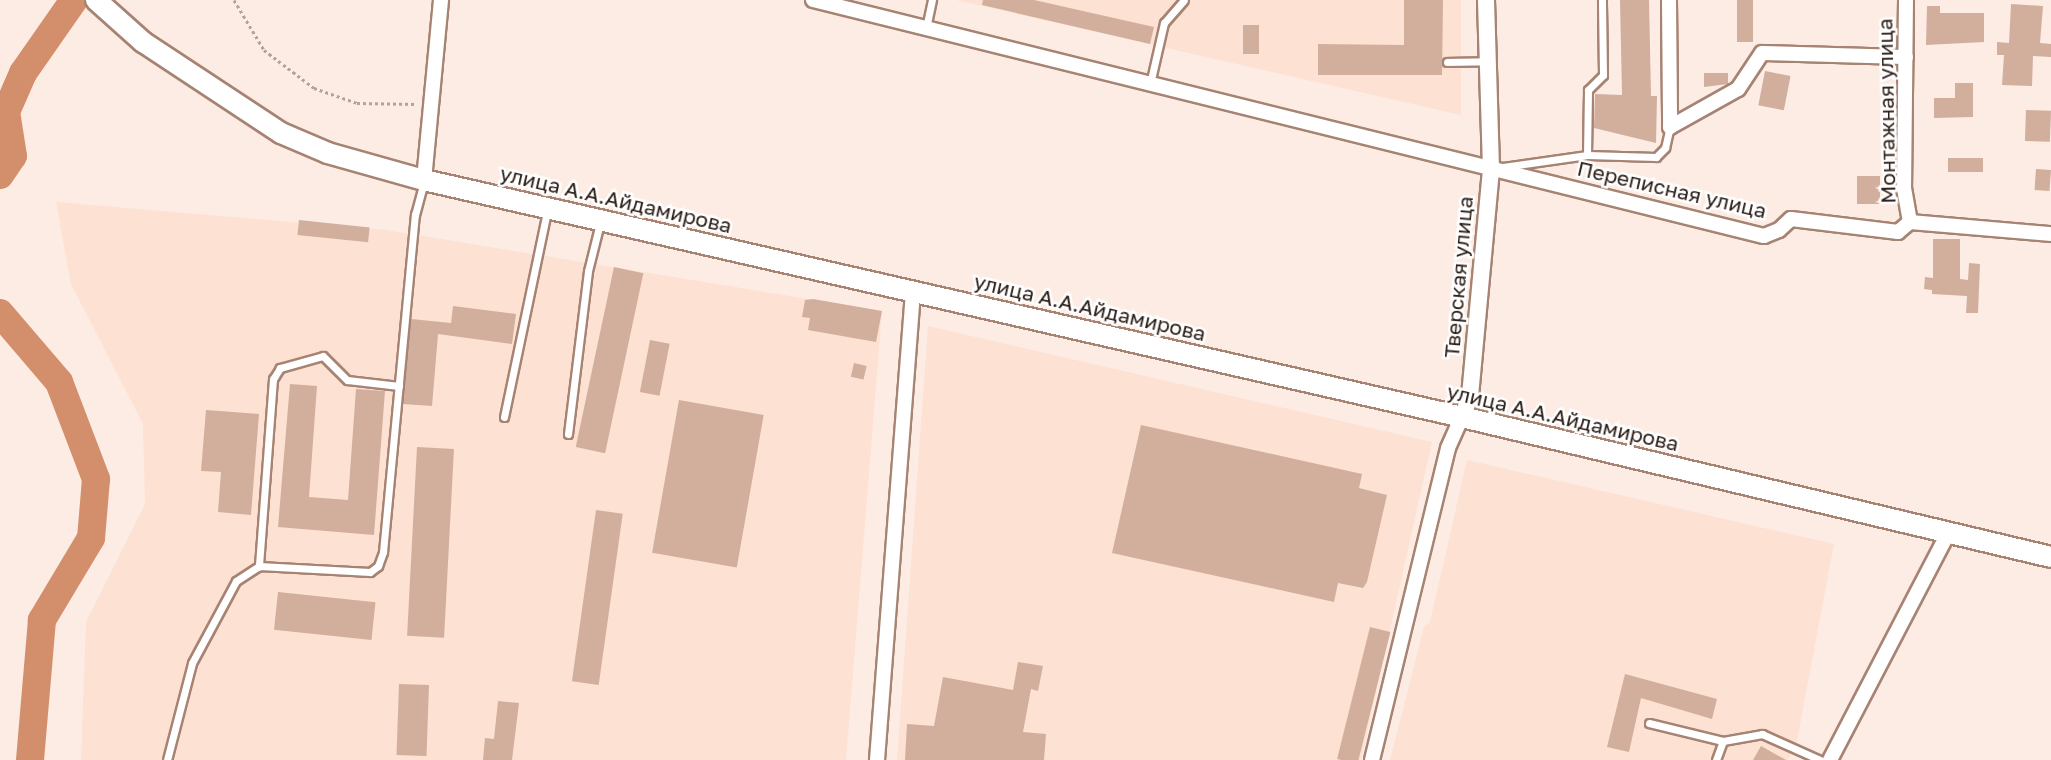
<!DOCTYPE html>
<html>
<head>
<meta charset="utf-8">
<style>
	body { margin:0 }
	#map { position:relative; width:2051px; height:760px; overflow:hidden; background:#fcece4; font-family:"Golos Text",sans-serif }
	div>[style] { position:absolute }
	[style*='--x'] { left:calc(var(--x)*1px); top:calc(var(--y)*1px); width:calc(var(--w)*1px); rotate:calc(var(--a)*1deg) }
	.built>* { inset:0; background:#fde1d3 }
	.river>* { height:28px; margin:-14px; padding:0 14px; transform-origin:14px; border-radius:14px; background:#d38f6b }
	.building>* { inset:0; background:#d2ae9c; transform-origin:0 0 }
	.path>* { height:3px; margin-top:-1.5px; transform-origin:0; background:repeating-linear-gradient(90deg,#b1a29b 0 3px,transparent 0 6px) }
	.roads { filter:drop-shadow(2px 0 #a68372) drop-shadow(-2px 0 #a68372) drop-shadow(0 2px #a68372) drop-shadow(0 -2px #a68372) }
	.service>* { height:7px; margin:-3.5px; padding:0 3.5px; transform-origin:3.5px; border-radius:3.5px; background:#fff }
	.minor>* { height:14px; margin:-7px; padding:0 7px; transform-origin:7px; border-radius:7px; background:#fff }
	.tertiary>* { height:16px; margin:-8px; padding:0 8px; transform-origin:8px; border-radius:8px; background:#fff }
	.secondary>* { height:20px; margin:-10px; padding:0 10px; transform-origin:10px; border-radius:10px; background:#fff }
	span { translate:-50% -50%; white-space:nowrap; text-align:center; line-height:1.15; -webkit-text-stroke:5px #fff; paint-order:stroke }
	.street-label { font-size:21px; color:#2a1c16 }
</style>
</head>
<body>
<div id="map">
	<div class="built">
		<div style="clip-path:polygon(956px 0,1461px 0,1461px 115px)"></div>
		<div style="clip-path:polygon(56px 202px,386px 230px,882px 311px,846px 760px,81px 760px,86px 622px,145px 504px,143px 424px,71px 284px)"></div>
		<div style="clip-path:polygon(928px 326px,1432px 442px,1361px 760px,897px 760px)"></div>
		<div style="clip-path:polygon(1467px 460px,1834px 544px,1796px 746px,1788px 760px,1390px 760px,1424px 627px,1430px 622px)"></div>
	</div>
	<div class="river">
		<div style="--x:0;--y:175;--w:23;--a:-56"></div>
		<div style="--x:13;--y:156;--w:45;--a:-99"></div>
		<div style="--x:6;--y:112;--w:43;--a:-66.4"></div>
		<div style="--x:23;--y:73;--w:89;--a:-55.1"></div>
		<div style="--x:0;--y:313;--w:91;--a:49.5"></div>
		<div style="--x:59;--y:382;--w:104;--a:69.1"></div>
		<div style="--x:96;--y:479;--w:59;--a:94.8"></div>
		<div style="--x:91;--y:538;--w:96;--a:120.9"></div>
		<div style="--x:42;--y:620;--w:141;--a:94.9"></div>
	</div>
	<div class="building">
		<div style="clip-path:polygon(983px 0,1034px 0,1154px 27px,1150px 44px,982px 5px)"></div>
		<div style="clip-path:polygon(1404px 0,1443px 0,1442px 75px,1318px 75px,1318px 44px,1404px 45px)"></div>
		<div style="clip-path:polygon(1620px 0,1649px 0,1651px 96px,1657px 96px,1656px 143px,1594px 128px,1595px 94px,1622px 95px)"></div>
		<div style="left:1737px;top:0;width:16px;height:42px"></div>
		<div style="clip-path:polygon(2011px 4px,2043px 6px,2040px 43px,2051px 44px,2051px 57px,2033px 56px,2032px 86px,2002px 85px,2004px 55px,1997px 55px,1997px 42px,2009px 43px)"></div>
		<div style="clip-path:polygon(1927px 6px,1940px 6px,1940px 13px,1984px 13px,1984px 42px,1926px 45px)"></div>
		<div style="left:1243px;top:25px;width:16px;height:29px"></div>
		<div style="left:1765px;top:71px;width:26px;height:35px;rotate:11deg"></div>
		<div style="clip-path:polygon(1704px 73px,1728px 73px,1728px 84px,1704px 87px)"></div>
		<div style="clip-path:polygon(1955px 83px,1973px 83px,1973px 117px,1934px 118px,1934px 98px,1955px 98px)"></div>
		<div style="left:2026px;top:110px;width:25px;height:31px;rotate:2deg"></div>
		<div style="left:1983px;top:158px;width:14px;height:35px;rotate:90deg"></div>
		<div style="left:2036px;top:169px;width:15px;height:21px;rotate:4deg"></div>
		<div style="left:1857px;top:176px;width:23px;height:28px"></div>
		<div style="left:299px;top:220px;width:71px;height:15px;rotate:6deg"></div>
		<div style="clip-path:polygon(1933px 239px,1960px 239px,1960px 279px,1968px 280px,1969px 263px,1980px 264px,1978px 313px,1966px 313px,1967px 296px,1932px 294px,1932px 290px,1924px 289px,1925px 277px,1933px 278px)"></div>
		<div style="left:614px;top:267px;width:30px;height:184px;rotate:12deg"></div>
		<div style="clip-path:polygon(813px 299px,882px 311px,876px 342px,808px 330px,810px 318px,802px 317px,805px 300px)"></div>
		<div style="clip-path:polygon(453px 306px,516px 314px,512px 344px,438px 334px,432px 406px,403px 404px,411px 319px,451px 323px)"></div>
		<div style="left:650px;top:340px;width:20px;height:53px;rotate:11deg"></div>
		<div style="left:854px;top:363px;width:13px;height:14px;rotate:13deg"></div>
		<div style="clip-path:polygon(290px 384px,317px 386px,309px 497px,348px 500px,356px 389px,385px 391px,374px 535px,278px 527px)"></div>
		<div style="left:679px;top:400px;width:86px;height:155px;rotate:10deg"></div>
		<div style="clip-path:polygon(206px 410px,259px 414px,251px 515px,218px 512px,221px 472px,201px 471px)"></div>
		<div style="clip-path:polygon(1141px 425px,1362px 474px,1359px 488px,1387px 495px,1367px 582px,1363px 588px,1338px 583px,1334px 602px,1112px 553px)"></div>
		<div style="left:417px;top:447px;width:37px;height:189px;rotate:3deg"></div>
		<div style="left:596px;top:510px;width:27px;height:173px;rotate:8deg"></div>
		<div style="left:278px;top:592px;width:98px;height:38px;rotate:6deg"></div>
		<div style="left:1370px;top:627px;width:21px;height:136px;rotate:14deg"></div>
		<div style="clip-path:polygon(1018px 662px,1043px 666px,1038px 691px,1031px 689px,1023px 732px,1046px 734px,1044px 760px,905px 760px,907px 724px,934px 726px,943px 677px,1013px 690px)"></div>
		<div style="clip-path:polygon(1625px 674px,1717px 699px,1712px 719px,1641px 698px,1629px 752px,1607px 747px)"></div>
		<div style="left:399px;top:684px;width:30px;height:71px;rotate:2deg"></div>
		<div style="clip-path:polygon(498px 701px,519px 703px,512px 760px,483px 760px,485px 738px,494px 739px)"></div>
		<div style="clip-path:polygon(1761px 746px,1786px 760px,1753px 760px)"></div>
	</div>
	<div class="path">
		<div style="--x:234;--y:0;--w:58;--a:59"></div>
		<div style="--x:264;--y:50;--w:63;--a:37.2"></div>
		<div style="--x:314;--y:88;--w:46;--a:19.2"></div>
		<div style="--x:357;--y:103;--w:60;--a:1"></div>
	</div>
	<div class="roads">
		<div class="service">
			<div style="--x:926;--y:28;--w:29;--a:-78"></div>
			<div style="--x:1447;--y:62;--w:39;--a:-1"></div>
			<div style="--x:1150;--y:84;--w:63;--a:-77.1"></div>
			<div style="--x:1164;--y:23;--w:30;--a:-49"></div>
			<div style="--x:1587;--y:155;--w:65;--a:-89.1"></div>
			<div style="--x:1588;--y:90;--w:21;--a:-45"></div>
			<div style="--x:1603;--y:75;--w:75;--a:-90.8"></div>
			<div style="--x:1503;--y:167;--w:85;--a:-8.1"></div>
			<div style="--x:1587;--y:155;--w:69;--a:1.7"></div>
			<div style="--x:1656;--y:157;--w:13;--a:-45"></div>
			<div style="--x:1665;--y:148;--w:22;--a:-77"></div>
			<div style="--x:399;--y:386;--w:52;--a:-173.4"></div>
			<div style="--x:347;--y:380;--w:34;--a:-135"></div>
			<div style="--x:323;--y:356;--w:45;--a:164.4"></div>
			<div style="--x:280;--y:368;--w:13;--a:122"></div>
			<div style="--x:273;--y:379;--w:188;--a:94.3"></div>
			<div style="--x:259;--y:566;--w:111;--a:3.1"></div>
			<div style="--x:370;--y:572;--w:10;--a:-37"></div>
			<div style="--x:378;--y:566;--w:15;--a:-70"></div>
			<div style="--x:383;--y:552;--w:339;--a:-84.6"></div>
			<div style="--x:415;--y:215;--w:34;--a:-75"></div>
			<div style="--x:504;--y:417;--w:210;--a:-78.2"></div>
			<div style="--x:568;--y:434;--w:164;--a:-83"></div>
			<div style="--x:588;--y:271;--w:49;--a:-76"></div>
			<div style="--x:1649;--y:723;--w:76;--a:13.7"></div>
			<div style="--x:167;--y:760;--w:100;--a:-75.5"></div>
			<div style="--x:192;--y:663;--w:93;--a:-61.8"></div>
			<div style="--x:236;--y:581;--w:27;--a:-33"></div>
			<div style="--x:1716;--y:760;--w:20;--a:-70"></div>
			<div style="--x:1723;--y:741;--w:40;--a:-10"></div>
			<div style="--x:1762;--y:734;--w:64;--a:24.1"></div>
		</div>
		<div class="minor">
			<div style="--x:813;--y:0;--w:980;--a:13.94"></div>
			<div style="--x:1764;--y:236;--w:16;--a:-22"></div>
			<div style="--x:1779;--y:230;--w:16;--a:-43"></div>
			<div style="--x:1791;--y:219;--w:108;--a:6.9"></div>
			<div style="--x:1898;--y:232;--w:16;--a:-40"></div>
			<div style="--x:1910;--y:222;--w:142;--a:4.9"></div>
			<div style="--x:1669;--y:0;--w:127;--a:89.5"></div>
			<div style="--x:1670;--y:127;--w:78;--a:-29.2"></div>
			<div style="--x:1738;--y:89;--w:43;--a:-56.3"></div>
			<div style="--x:1762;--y:53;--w:144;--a:1.6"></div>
			<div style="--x:1906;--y:0;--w:188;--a:90.6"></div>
			<div style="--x:1904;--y:188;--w:35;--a:80"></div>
			<div style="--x:424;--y:180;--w:181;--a:-84.6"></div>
			<div style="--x:877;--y:760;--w:470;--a:-85.6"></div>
			<div style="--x:1372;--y:760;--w:321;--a:-76.3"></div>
			<div style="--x:1448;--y:448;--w:34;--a:-66"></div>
			<div style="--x:1830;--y:760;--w:256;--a:-62.5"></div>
		</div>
		<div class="tertiary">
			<div style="--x:1462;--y:417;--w:22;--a:-69"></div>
			<div style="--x:1470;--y:396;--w:228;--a:-84.7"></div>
			<div style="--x:1491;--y:169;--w:169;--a:-91.7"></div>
		</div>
		<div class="secondary">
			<div style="--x:96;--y:0;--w:63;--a:41.8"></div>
			<div style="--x:143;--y:42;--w:165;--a:33.4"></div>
			<div style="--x:281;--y:133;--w:51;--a:23.1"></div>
			<div style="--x:328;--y:153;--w:100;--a:15.7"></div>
			<div style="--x:424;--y:180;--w:1065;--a:12.86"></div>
			<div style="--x:1462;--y:417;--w:605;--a:13.37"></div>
		</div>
	</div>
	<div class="street-label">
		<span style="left:1886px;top:111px;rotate:-91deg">Монтажная улица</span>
		<span style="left:1672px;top:189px;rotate:13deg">Переписная улица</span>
		<span style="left:616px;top:199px;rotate:13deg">улица А.А.Айдамирова</span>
		<span style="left:1458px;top:277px;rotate:-85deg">Тверская улица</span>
		<span style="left:1090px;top:307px;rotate:13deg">улица А.А.Айдамирова</span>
		<span style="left:1563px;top:417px;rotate:13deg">улица А.А.Айдамирова</span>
	</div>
</div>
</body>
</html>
